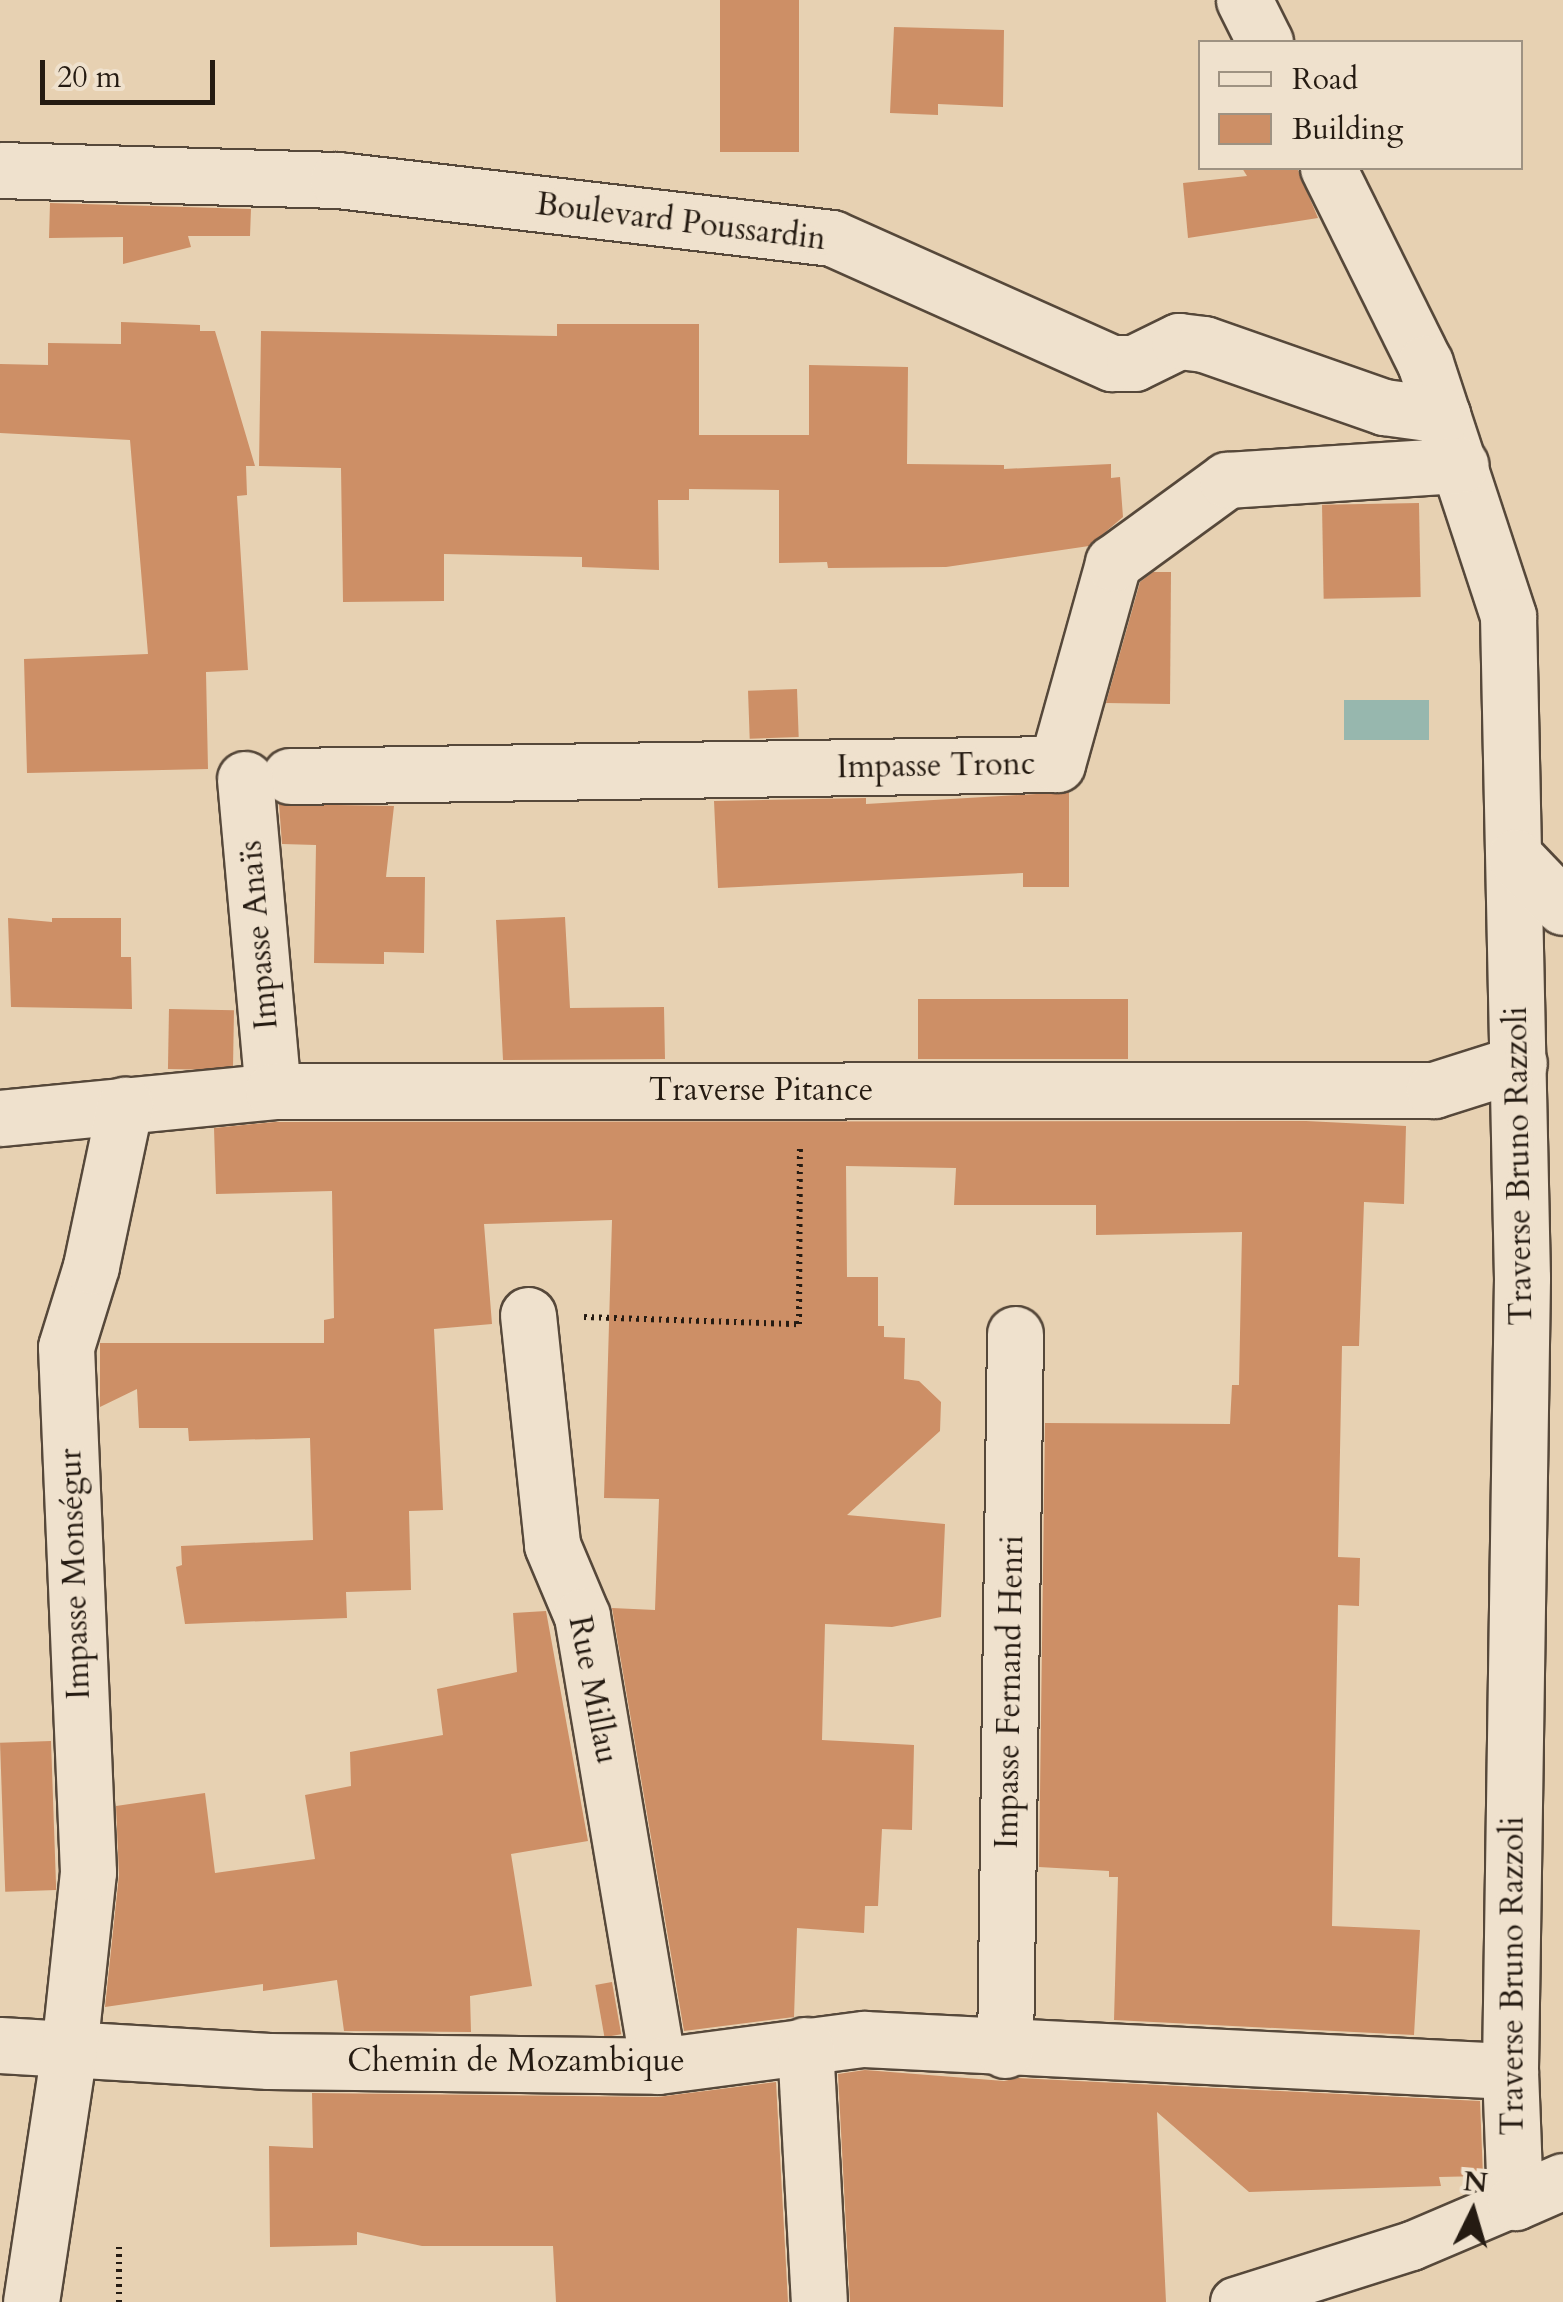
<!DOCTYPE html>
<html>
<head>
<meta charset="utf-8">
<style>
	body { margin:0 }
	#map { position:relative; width:1563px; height:2302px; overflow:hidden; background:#e7d1b2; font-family:Cardo,serif }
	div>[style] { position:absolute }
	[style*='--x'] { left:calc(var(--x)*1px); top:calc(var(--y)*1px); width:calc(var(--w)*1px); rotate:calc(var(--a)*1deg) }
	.water>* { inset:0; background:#97b7ae; transform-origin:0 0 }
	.building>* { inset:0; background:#cd8f66; transform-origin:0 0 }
	.path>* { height:6px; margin-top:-3px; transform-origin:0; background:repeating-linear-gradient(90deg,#251b12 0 2.5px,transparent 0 7.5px) }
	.roads { filter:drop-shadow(2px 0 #56483a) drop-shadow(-2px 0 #56483a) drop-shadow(0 2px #56483a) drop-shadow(0 -2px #56483a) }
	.pedestrian>* { height:48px; margin:-24px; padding:0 24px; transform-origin:24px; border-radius:24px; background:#efe1cd }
	.minor>* { height:55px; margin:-27.5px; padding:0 27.5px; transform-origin:27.5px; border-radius:27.5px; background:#efe1cd }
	span { translate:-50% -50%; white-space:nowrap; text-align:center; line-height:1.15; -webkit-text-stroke:9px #efe1cd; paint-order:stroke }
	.street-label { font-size:32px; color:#251b12 }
	.legend { position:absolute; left:1198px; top:40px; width:325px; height:130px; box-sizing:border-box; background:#efe1cd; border:2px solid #9e9282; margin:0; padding:12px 18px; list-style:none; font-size:30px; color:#251b12 }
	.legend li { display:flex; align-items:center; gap:20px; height:50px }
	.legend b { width:50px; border:2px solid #9e9282 }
	.north { position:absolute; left:1423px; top:2162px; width:100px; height:100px; -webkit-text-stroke:8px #efe1cd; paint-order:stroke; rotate:5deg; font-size:28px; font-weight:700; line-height:40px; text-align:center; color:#251b12 }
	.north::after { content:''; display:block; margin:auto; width:35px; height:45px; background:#251b12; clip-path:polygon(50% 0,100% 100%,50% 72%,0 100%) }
	.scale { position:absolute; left:40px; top:60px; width:175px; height:45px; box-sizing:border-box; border:5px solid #251b12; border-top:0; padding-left:12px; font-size:30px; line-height:35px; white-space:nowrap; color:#251b12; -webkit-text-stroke:8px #efe1cd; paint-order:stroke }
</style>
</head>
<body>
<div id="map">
	<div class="water">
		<div style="left:1429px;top:700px;width:40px;height:85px;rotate:90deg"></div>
	</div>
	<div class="building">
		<div style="left:720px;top:0;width:79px;height:152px"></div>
		<div style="clip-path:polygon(894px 27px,1004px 30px,1003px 107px,938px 104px,938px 115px,890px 113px)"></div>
		<div style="clip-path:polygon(1242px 168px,1297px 168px,1318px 218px,1188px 238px,1183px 183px,1247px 176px)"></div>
		<div style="clip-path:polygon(50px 203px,251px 209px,250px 236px,188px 236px,191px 247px,123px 264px,123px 237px,49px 238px)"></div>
		<div style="clip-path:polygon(121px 322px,200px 325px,200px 331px,215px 331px,255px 466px,246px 466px,247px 495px,237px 496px,248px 670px,206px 672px,208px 769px,27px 773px,24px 659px,148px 654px,130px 440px,0 433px,0 364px,48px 365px,48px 343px,121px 344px)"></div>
		<div style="clip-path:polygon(557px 324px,699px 324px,699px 435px,809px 435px,809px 365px,908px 367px,907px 464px,1004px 465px,1004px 469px,1111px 464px,1111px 478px,1120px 477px,1123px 517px,1089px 546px,946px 567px,828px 568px,827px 562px,779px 563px,779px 490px,689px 489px,689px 500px,658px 500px,659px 570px,582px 567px,582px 557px,444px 554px,444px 601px,343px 602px,341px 468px,259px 466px,261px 331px,557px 336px)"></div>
		<div style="left:1419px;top:503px;width:94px;height:97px;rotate:89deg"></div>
		<div style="clip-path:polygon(1153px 572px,1171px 572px,1170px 704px,1106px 703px,1140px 582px)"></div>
		<div style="left:797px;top:689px;width:48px;height:49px;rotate:88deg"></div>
		<div style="clip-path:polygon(1069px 792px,1069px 887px,1023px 887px,1023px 873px,718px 888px,714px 801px,866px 798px,866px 804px)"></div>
		<div style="clip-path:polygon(279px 804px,394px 806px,386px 877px,425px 877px,424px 953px,384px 952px,384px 964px,314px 963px,316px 845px,282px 844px)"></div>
		<div style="clip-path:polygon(565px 917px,570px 1008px,664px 1007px,665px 1059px,503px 1060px,496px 920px)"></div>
		<div style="clip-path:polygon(8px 918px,52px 922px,52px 918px,121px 918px,121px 957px,131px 957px,132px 1009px,11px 1007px)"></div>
		<div style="left:918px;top:999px;width:210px;height:60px"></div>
		<div style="left:169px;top:1009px;width:65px;height:60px;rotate:1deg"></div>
		<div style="clip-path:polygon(1306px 1121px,1406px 1126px,1404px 1204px,1364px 1202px,1359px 1346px,1342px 1346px,1338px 1557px,1360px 1558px,1359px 1606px,1338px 1605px,1332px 1926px,1420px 1930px,1414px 2035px,1114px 2020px,1118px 1877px,1109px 1877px,1109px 1871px,1039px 1867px,1045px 1423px,1230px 1424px,1232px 1385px,1239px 1385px,1242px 1232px,1096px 1235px,1096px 1205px,954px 1205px,956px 1168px,846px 1166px,847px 1277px,878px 1277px,878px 1326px,884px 1326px,884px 1337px,905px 1338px,904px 1379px,919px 1381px,941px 1402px,940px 1431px,847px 1515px,945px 1524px,941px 1617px,892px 1627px,825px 1624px,822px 1740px,914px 1745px,912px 1830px,882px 1829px,878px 1906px,865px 1906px,864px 1933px,797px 1928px,794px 2017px,684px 2031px,612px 1608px,655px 1610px,659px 1499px,604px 1498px,612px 1220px,484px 1224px,492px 1324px,434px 1329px,443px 1510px,409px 1511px,411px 1590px,346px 1592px,347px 1618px,185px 1624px,176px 1567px,182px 1565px,181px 1546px,313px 1540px,310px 1438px,189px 1441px,188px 1428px,139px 1428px,137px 1389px,100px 1407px,100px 1343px,324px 1343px,324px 1320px,334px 1318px,332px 1191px,216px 1194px,214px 1128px,275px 1122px)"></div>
		<div style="clip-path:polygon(546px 1611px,588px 1841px,511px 1854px,532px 1986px,470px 1996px,471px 2032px,344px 2031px,337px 1980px,263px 1991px,263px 1984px,105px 2007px,119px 1875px,116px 1806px,205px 1793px,215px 1873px,315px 1859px,305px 1795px,351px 1786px,350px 1752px,443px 1735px,437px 1689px,517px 1672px,513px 1613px)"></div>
		<div style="left:51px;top:1741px;width:149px;height:51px;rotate:88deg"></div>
		<div style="left:612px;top:1982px;width:53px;height:17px;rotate:80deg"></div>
		<div style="clip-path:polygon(865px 2070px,1004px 2081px,1018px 2078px,1480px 2101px,1483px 2176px,1439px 2177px,1441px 2186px,1249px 2192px,1157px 2112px,1166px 2302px,850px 2302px,838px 2074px)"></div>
		<div style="clip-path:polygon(776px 2082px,788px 2302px,556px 2302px,553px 2246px,422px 2246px,357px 2232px,357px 2245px,270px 2247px,269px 2146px,313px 2148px,312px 2093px,658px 2097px)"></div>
	</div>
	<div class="path">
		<div style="--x:584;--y:1317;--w:215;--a:1.9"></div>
		<div style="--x:799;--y:1324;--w:177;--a:-89.7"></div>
		<div style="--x:119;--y:2302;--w:57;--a:-90"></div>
	</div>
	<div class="roads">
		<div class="pedestrian">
			<div style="--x:1235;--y:2302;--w:186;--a:-17.6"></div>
			<div style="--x:1412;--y:2246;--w:112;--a:-23.1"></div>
		</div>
		<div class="minor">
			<div style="--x:1244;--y:0;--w:47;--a:63.4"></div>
			<div style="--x:1328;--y:168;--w:218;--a:63.6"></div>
			<div style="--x:1425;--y:363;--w:266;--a:71.8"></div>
			<div style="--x:1508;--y:616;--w:662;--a:88.79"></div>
			<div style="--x:1522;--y:1278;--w:793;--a:90.87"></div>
			<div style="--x:1510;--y:2071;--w:131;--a:87.8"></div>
			<div style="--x:1515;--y:2202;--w:52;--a:-23.6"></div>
			<div style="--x:0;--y:170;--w:338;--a:1.7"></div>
			<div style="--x:338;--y:180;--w:497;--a:6.7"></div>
			<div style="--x:832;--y:238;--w:307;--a:24.1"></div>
			<div style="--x:1112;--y:363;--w:22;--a:0"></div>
			<div style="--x:1134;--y:363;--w:50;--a:-26.1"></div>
			<div style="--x:1179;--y:341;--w:25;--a:7"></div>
			<div style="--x:1204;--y:344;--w:191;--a:19.3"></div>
			<div style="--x:1384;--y:407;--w:59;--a:7.9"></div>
			<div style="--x:290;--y:776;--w:767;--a:-0.9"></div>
			<div style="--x:1057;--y:764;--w:209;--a:-74.4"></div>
			<div style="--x:1113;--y:563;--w:141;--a:-36.1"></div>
			<div style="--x:1227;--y:480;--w:234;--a:-3.7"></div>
			<div style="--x:245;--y:779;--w:313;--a:84.9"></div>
			<div style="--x:1515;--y:857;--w:69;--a:46.2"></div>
			<div style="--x:0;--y:1118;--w:274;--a:-5.6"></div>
			<div style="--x:273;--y:1091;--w:1161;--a:-0.05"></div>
			<div style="--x:1434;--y:1090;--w:89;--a:-17.6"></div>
			<div style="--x:528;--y:1315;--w:231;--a:84"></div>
			<div style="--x:552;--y:1545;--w:77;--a:67.1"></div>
			<div style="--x:582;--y:1616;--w:456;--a:80.4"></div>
			<div style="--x:0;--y:2045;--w:269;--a:3.4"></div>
			<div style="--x:269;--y:2061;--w:389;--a:0.7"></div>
			<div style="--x:658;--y:2066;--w:208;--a:-7.5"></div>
			<div style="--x:864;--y:2039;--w:647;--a:2.84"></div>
			<div style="--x:805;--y:2045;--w:257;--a:86.9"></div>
			<div style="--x:1005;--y:2050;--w:716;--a:-89.2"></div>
			<div style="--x:31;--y:2302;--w:255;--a:-81.4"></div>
			<div style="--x:69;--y:2050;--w:179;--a:-83.9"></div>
			<div style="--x:88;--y:1872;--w:525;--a:-92.4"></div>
			<div style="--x:66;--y:1347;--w:85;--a:-72.8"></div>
			<div style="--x:91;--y:1266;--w:165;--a:-78.1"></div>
		</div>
	</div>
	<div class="street-label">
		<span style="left:681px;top:222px;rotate:7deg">Boulevard Poussardin</span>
		<span style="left:936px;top:766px;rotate:-1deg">Impasse Tronc</span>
		<span style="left:259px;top:935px;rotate:-95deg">Impasse Anaïs</span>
		<span style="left:761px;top:1090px">Traverse Pitance</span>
		<span style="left:1519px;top:1166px;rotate:-91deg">Traverse Bruno Razzoli</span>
		<span style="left:75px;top:1574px;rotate:-92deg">Impasse Monségur</span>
		<span style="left:593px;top:1690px;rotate:79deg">Rue Millau</span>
		<span style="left:1010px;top:1692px;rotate:-89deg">Impasse Fernand Henri</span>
		<span style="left:1513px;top:1976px;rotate:-90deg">Traverse Bruno Razzoli</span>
		<span style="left:516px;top:2061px">Chemin de Mozambique</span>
	</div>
	<ul class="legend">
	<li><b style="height:12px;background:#efe1cd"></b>Road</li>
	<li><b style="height:28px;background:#cd8f66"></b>Building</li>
	</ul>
	<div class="north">N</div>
	<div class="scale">20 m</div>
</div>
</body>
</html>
